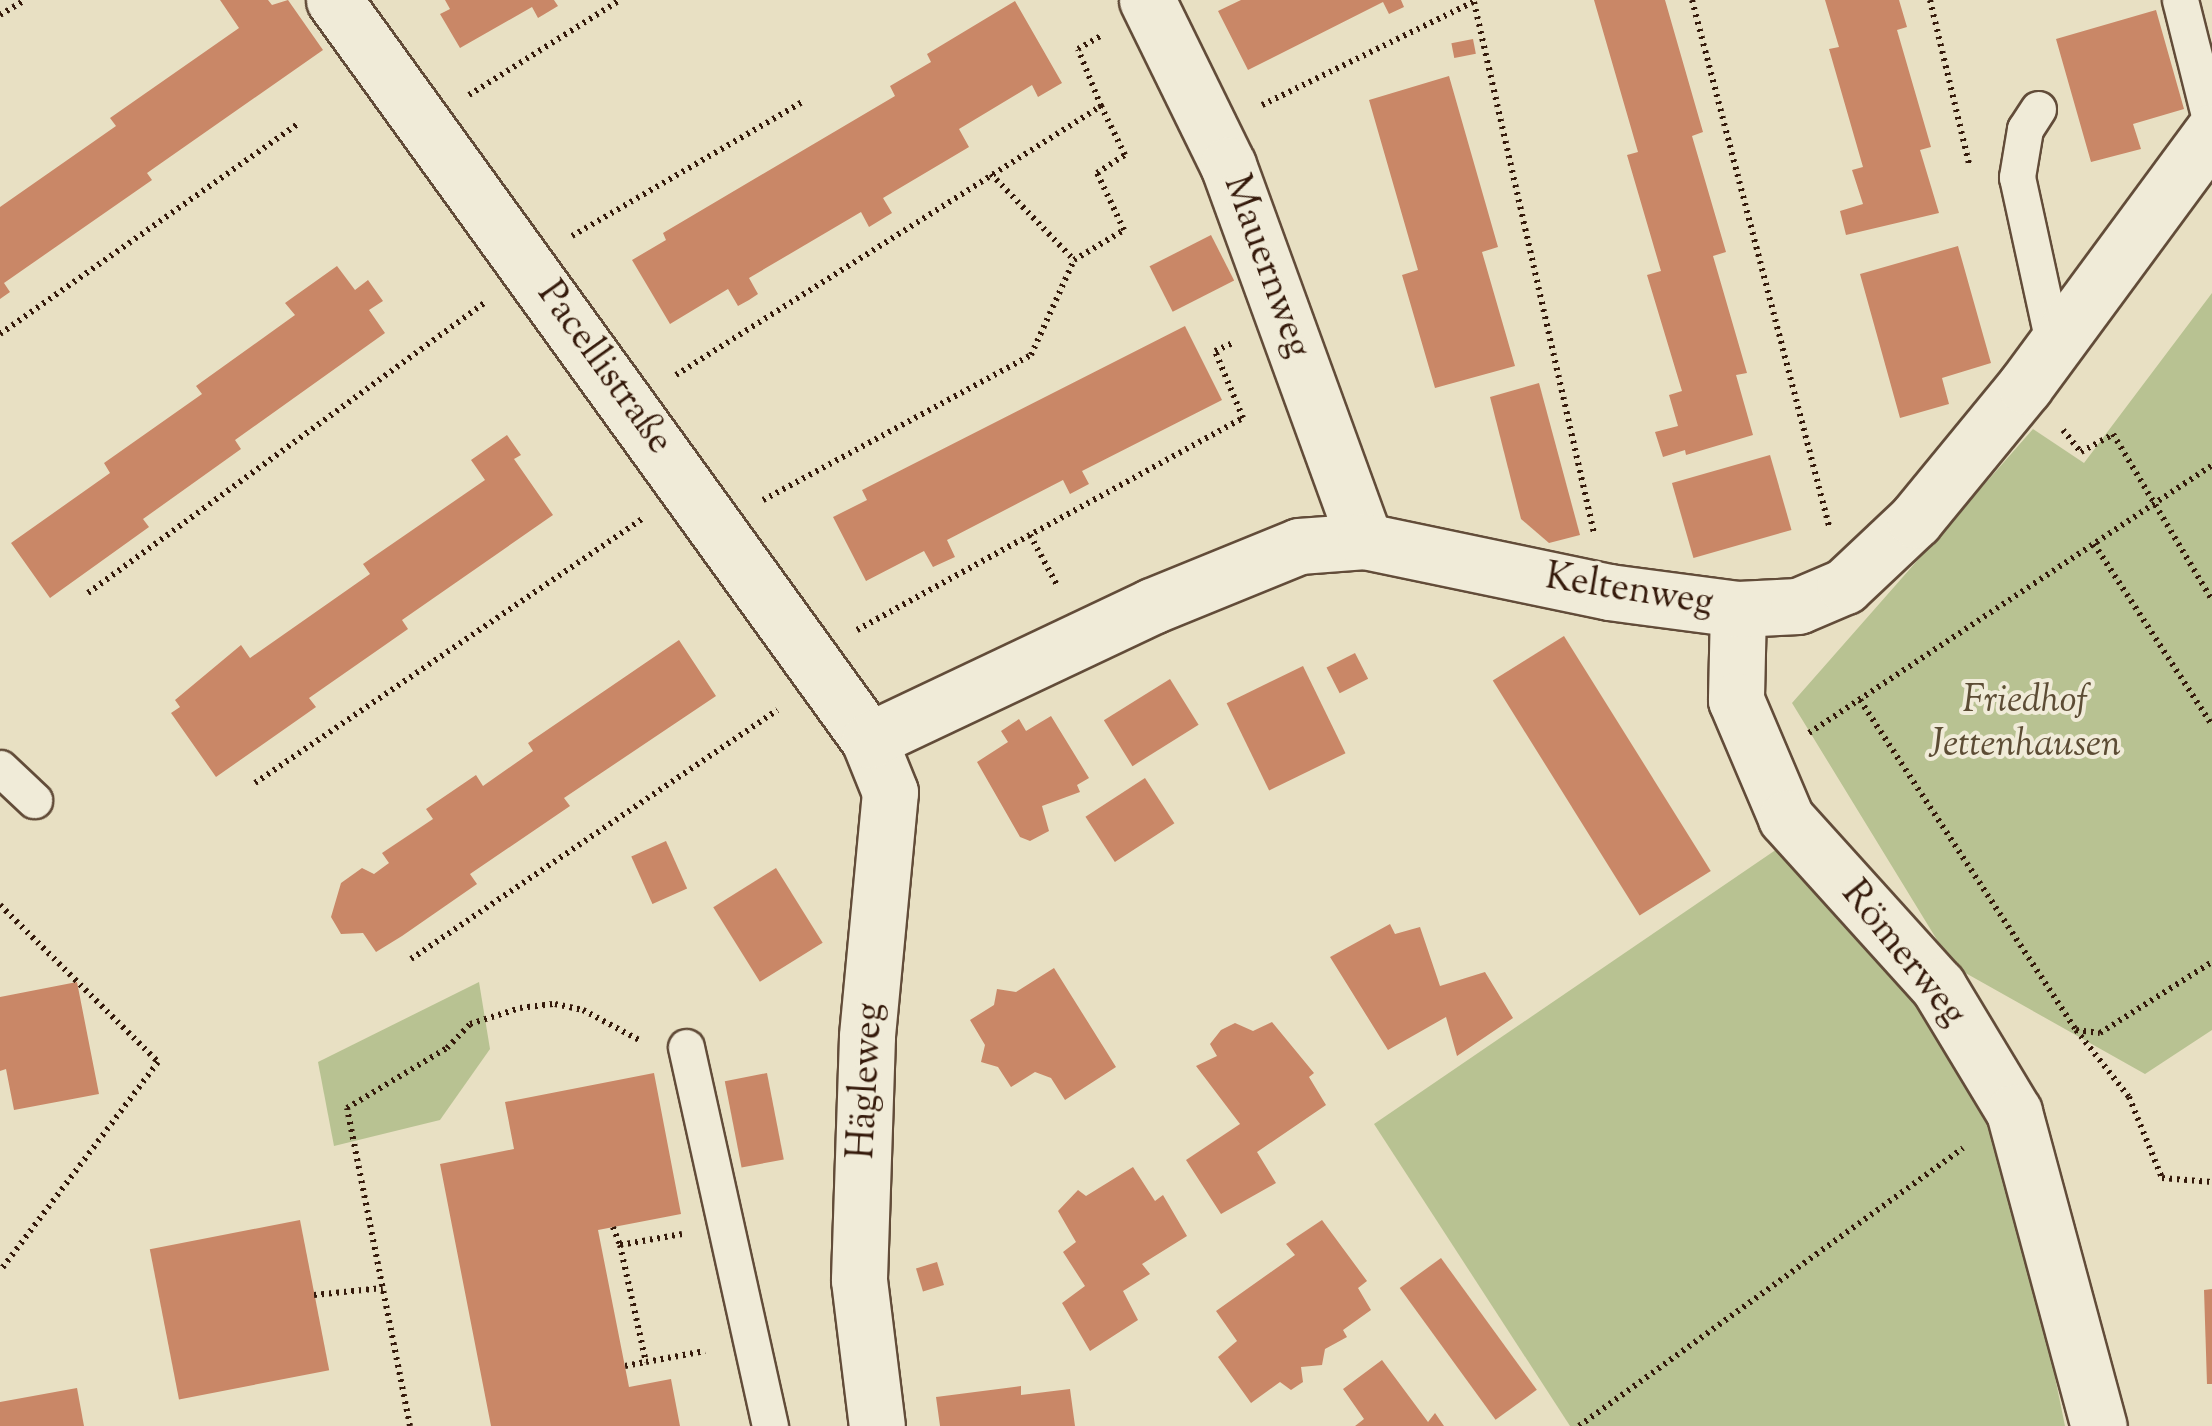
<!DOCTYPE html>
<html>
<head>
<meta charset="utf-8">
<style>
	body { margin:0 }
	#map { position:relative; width:2212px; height:1426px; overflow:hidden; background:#e8e0c3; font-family:"Sorts Mill Goudy",serif }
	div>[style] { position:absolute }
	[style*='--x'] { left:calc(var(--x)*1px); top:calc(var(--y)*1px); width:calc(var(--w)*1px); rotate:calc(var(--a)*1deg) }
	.green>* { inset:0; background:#b8c292 }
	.building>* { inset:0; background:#c98767; transform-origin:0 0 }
	.path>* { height:6px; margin-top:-3px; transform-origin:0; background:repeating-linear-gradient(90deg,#351a0b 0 2.5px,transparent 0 7.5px) }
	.roads { filter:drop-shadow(2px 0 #624c39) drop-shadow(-2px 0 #624c39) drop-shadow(0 2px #624c39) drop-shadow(0 -2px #624c39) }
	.lane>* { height:35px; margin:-17.5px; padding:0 17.5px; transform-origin:17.5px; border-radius:17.5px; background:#f0ebd8 }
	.street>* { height:55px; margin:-27.5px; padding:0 27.5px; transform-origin:27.5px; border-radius:27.5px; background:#f0ebd8 }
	span { translate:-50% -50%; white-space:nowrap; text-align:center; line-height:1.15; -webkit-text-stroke:8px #f0ebd8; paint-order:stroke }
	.street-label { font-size:38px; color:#351a0b }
	.park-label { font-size:38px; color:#5c4c34; font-style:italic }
</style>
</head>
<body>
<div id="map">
	<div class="green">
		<div style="clip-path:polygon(2212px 293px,2212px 1030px,2145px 1074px,1953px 966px,1792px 703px,2033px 429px,2084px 463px)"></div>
		<div style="clip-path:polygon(1783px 845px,1944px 1026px,2009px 1152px,2065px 1426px,1570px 1426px,1374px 1124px)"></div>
		<div style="clip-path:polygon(479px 982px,490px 1049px,440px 1120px,334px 1146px,318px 1062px)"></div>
	</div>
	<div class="building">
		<div style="clip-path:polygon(220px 0,268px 0,272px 5px,288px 0,323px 50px,147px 173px,152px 180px,4px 283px,10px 292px,0 299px,0 207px,116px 126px,110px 118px,239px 28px)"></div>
		<div style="clip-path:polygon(445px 0,554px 0,558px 6px,538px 18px,532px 7px,460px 48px,440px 14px,450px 9px)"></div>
		<div style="clip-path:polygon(1241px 0,1401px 0,1404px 7px,1389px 14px,1383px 2px,1248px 70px,1218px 11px)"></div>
		<div style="clip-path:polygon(1594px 0,1665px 0,1703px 132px,1692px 136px,1726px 252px,1713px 256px,1747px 373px,1736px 375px,1753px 435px,1686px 455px,1685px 450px,1663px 457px,1655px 432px,1678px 426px,1669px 395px,1682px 391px,1647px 275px,1661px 271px,1627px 155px,1638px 152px)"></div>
		<div style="clip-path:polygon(1825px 0,1899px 0,1907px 27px,1897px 30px,1931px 147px,1920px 150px,1939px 213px,1846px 235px,1840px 211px,1863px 204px,1852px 170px,1863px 167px,1829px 49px,1839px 47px)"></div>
		<div style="clip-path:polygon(1015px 1px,1062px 83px,1038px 97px,1032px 85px,959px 129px,969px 147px,883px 198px,892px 213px,869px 227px,861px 212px,749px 278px,758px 294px,749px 300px,738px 306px,728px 289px,670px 324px,632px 260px,666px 240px,663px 233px,895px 96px,890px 86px,931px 62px,927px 54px)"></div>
		<div style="clip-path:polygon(2156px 10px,2184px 109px,2133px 124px,2141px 149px,2091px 162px,2056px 39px)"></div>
		<div style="left:1473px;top:39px;width:15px;height:22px;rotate:79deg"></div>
		<div style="clip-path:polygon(1449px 76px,1498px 247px,1482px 252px,1515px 366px,1435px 388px,1402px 275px,1418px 270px,1369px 100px)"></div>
		<div style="left:1211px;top:235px;width:51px;height:69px;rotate:63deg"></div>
		<div style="clip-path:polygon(1958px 246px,1991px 363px,1942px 378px,1949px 404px,1900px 418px,1860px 274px)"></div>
		<div style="clip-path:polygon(337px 266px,355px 290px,368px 280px,383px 301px,369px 310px,385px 333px,235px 440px,241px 449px,143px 519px,149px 527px,50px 598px,11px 543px,110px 473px,104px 463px,202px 394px,196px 386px,295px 315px,285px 303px)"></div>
		<div style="clip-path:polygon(1185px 326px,1222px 400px,1082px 471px,1089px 484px,1070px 494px,1063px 480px,947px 540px,955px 557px,933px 567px,924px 551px,866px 581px,833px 517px,867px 500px,862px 490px)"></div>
		<div style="clip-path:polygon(1539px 383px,1580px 535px,1549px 543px,1521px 519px,1490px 397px)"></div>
		<div style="clip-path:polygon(507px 435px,521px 455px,514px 459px,553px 515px,402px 620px,408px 629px,309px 698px,316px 707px,216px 777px,171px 713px,180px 707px,175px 700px,241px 645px,250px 658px,370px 574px,363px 564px,485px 480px,471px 460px)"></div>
		<div style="left:1770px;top:455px;width:78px;height:102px;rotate:74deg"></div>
		<div style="left:1564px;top:636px;width:277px;height:84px;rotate:58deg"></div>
		<div style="clip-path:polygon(679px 640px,716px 696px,564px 798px,570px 806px,470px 874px,477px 884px,402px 936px,376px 952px,363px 933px,341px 934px,331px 917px,341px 883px,362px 868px,374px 874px,389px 863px,382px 853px,433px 819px,426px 809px,476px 775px,483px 786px,533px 751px,528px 743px)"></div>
		<div style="left:1355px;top:653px;width:29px;height:32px;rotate:63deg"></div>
		<div style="left:1303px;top:666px;width:97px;height:85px;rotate:64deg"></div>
		<div style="left:1170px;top:679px;width:54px;height:78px;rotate:58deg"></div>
		<div style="clip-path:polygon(1051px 716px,1089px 778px,1077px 785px,1080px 792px,1042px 806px,1049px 831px,1030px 841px,1020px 837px,977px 762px,1008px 742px,1001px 731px,1019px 719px,1026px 731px)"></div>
		<div style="left:1145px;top:778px;width:54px;height:71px;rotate:57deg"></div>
		<div style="left:666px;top:841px;width:52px;height:38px;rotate:66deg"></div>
		<div style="left:776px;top:868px;width:88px;height:74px;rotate:58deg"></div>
		<div style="clip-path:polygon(1390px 924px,1395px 934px,1420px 927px,1440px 986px,1485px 972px,1513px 1018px,1457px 1056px,1446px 1017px,1388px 1050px,1330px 957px)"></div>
		<div style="clip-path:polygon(1054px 968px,1116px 1067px,1065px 1100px,1051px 1078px,1035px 1072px,1011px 1087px,998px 1067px,981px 1062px,985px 1045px,970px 1020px,994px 1005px,997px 989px,1016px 992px)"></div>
		<div style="clip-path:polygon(77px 982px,99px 1094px,14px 1110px,6px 1069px,0 1071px,0 997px)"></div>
		<div style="clip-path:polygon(1272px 1022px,1314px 1073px,1309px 1077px,1326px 1105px,1257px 1152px,1276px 1183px,1221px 1214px,1186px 1160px,1240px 1124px,1196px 1066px,1217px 1056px,1210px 1044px,1221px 1030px,1235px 1023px,1253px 1031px)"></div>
		<div style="clip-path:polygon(654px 1073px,681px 1214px,598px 1230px,629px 1387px,671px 1379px,680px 1426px,491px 1426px,440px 1164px,514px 1149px,505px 1102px)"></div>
		<div style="left:767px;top:1073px;width:88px;height:43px;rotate:79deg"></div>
		<div style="clip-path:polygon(1133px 1167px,1155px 1201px,1163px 1195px,1187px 1236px,1142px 1264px,1150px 1274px,1123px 1291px,1138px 1320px,1090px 1351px,1062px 1303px,1085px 1286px,1063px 1252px,1076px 1242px,1058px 1211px,1078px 1190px,1086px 1196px)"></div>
		<div style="left:300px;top:1220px;width:153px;height:153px;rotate:79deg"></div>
		<div style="clip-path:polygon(1322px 1220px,1367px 1281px,1358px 1288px,1371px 1310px,1343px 1330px,1347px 1337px,1325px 1349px,1322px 1365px,1301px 1367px,1303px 1382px,1291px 1390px,1280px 1382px,1251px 1403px,1218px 1357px,1237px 1341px,1216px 1311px,1295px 1255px,1286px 1244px)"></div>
		<div style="left:1441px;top:1258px;width:163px;height:51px;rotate:54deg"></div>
		<div style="left:937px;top:1262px;width:24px;height:22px;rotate:73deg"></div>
		<div style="clip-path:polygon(2212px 1289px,2212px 1384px,2207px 1384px,2204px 1290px)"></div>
		<div style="clip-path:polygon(1382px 1360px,1428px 1422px,1435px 1413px,1444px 1426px,1355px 1426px,1364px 1419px,1343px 1389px)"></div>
		<div style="clip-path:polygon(1021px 1386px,1021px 1395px,1070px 1389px,1075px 1426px,940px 1426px,936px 1397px)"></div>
		<div style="clip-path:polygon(77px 1388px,84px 1426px,0 1426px,0 1402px)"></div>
	</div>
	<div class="path">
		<div style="--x:1692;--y:0;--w:544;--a:75.4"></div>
		<div style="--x:1930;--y:0;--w:169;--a:76.6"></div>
		<div style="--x:1474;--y:2;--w:544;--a:77.27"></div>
		<div style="--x:0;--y:15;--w:29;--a:-31"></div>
		<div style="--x:469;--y:95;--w:178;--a:-32.2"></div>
		<div style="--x:1262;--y:105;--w:237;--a:-26"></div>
		<div style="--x:991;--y:174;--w:120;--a:46"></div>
		<div style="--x:572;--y:236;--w:268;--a:-30.2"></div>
		<div style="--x:0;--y:334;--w:366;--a:-35.2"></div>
		<div style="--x:676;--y:375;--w:503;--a:-32.33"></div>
		<div style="--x:1101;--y:106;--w:61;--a:-112"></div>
		<div style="--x:1078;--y:49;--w:28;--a:-30"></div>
		<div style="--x:2063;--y:430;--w:28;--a:51"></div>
		<div style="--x:2081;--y:452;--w:37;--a:-29"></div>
		<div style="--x:2113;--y:434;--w:193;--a:59.2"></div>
		<div style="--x:763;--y:500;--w:305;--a:-28.4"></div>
		<div style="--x:1031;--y:355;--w:104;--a:-65.6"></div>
		<div style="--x:1074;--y:260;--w:58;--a:-31"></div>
		<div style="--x:1124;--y:230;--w:63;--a:-115.3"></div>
		<div style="--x:1097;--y:173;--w:33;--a:-33"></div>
		<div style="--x:1125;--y:155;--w:55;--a:-116.1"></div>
		<div style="--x:1030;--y:535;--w:59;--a:61.7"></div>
		<div style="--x:2094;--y:544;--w:216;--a:56.9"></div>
		<div style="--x:88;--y:593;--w:492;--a:-36.2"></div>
		<div style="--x:857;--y:630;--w:440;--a:-28.8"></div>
		<div style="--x:1243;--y:418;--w:73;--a:-112.7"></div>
		<div style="--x:1215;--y:351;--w:20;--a:-24"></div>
		<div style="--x:1860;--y:700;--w:394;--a:56.8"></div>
		<div style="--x:2076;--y:1030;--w:85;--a:51.7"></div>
		<div style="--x:2129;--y:1097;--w:87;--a:67.8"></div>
		<div style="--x:2162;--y:1178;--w:50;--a:4.6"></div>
		<div style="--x:1809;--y:733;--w:484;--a:-33.6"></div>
		<div style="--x:255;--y:783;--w:470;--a:-34.3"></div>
		<div style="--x:0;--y:905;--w:223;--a:44.8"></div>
		<div style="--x:158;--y:1062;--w:262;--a:127.1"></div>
		<div style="--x:411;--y:959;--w:443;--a:-34.2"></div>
		<div style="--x:2076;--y:1030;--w:24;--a:7"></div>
		<div style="--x:2100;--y:1033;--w:133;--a:-32.4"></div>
		<div style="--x:613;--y:1227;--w:19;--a:69"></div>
		<div style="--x:682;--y:1234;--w:63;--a:169.9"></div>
		<div style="--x:620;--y:1245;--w:120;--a:77.5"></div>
		<div style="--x:646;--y:1362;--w:60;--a:-10.6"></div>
		<div style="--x:314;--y:1295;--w:69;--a:-5.8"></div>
		<div style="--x:625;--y:1366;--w:21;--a:-11"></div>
		<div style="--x:410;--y:1426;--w:324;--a:-101.2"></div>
		<div style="--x:347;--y:1108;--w:117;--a:-31"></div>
		<div style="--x:447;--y:1048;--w:33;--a:-46"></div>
		<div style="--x:470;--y:1024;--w:52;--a:-17.7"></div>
		<div style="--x:520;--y:1008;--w:35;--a:-7"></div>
		<div style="--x:555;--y:1004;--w:29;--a:12"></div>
		<div style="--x:583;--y:1010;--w:66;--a:28.1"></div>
		<div style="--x:1579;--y:1426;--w:474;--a:-35.9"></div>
	</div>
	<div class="roads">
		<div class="lane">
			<div style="--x:2180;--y:0;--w:131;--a:75.9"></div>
			<div style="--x:2038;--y:109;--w:24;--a:123"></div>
			<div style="--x:2025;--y:129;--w:49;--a:99.5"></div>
			<div style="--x:2017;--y:177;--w:169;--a:77.7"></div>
			<div style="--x:0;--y:768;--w:47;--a:43.3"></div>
			<div style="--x:686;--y:1047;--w:388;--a:77.5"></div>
		</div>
		<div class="street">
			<div style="--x:334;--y:0;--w:913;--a:54.13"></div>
			<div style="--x:869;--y:740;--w:56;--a:68"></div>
			<div style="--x:890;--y:792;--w:246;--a:95.4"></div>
			<div style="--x:867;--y:1037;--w:243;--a:91.9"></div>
			<div style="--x:859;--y:1280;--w:147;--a:83"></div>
			<div style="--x:1147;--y:0;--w:184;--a:63.9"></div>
			<div style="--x:1228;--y:165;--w:400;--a:70"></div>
			<div style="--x:1738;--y:609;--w:91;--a:91.3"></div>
			<div style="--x:1736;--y:700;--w:128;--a:67"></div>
			<div style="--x:1786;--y:818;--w:227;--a:47.9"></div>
			<div style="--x:1938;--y:986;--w:147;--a:58.9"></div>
			<div style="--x:2014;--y:1112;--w:325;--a:74.9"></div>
			<div style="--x:869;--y:740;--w:313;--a:-25.3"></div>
			<div style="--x:1152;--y:606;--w:159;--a:-22.2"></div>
			<div style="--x:1299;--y:546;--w:66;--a:-4.3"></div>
			<div style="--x:1365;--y:541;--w:249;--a:11.8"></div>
			<div style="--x:1609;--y:592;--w:130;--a:7.5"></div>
			<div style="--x:1738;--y:609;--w:60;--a:-2.9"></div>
			<div style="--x:1798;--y:606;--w:51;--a:-23.1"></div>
			<div style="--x:1845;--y:586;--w:96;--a:-43.3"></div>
			<div style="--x:1915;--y:520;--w:173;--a:-50.6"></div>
			<div style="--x:2025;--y:386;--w:315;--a:-53.6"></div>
		</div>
	</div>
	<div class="street-label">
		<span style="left:1265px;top:267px;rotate:70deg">Mauernweg</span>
		<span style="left:603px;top:369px;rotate:54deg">Pacellistraße</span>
		<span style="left:1629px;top:592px;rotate:9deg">Keltenweg</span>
		<span style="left:1902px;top:955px;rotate:51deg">Römerweg</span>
		<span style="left:868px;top:1081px;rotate:-87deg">Hägleweg</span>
	</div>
	<div class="park-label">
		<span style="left:2025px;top:725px">Friedhof<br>Jettenhausen</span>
	</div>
</div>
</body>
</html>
